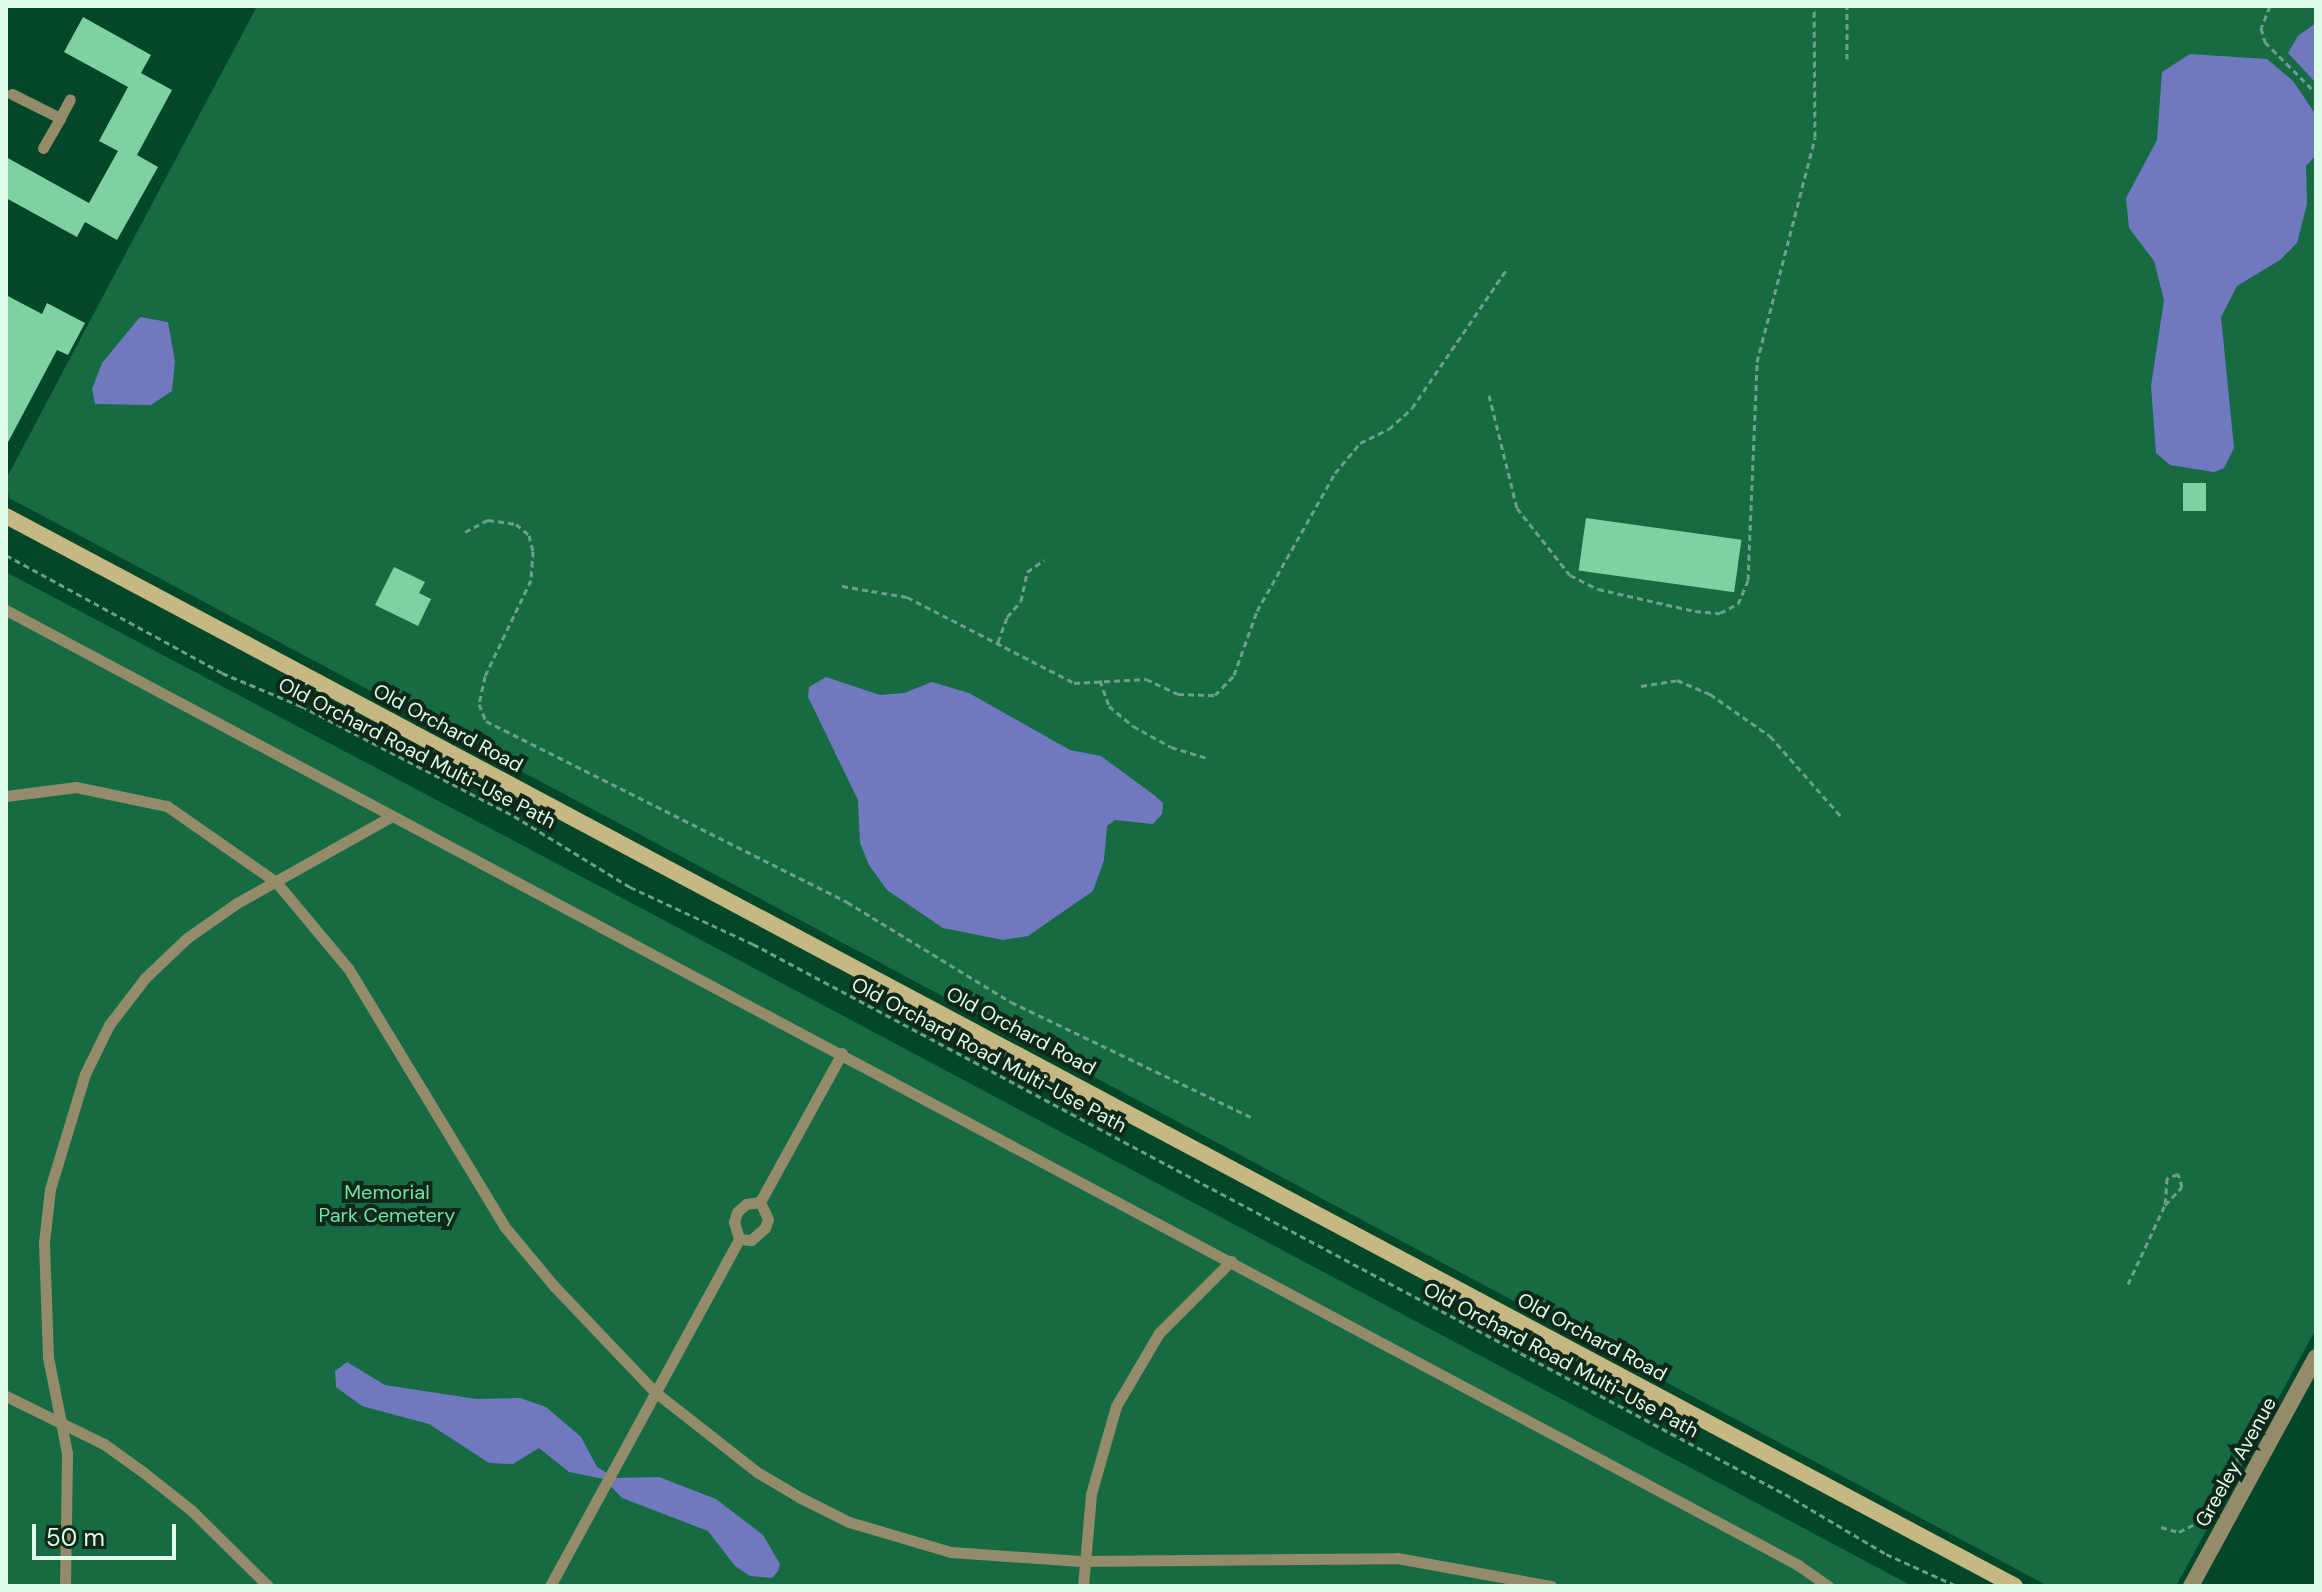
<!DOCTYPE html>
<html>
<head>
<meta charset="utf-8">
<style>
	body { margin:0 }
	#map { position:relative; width:2322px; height:1592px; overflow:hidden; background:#014728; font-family:"DM Sans",sans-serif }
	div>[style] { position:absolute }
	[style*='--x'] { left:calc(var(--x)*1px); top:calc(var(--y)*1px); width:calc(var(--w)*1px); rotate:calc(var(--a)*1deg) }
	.green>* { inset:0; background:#166b42 }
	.water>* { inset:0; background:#7079c0 }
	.building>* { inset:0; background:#7ed1a0; transform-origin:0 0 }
	.path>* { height:3px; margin-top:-1.5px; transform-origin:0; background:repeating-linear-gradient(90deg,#6da086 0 6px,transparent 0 10px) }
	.service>* { height:11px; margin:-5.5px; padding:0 5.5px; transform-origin:5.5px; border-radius:5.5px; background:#938b6a }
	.minor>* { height:16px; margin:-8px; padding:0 8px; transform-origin:8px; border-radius:8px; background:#938b6a }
	.secondary>* { height:16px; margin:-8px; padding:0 8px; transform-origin:8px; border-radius:8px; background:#c5b882 }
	span { translate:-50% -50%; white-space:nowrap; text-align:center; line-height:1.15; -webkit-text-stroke:8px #0f281a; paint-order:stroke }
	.street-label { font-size:20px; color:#defde9 }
	.park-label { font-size:20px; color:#72e3a3 }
	.frame { position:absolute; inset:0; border:8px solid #defde9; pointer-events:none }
	.scale { position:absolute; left:32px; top:1524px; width:144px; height:36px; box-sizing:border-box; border:4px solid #defde9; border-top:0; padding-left:10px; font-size:24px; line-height:28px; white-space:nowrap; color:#defde9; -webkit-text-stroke:6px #0f281a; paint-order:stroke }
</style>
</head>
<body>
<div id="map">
	<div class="green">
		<div style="clip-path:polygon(257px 6px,2316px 6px,2316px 1329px,2176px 1586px,2048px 1586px,9px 498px,6px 479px)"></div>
		<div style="clip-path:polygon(6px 572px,673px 925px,1912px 1586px,6px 1586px)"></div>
	</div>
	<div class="water">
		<div style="clip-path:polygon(2316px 23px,2316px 83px,2288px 53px,2298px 36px)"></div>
		<div style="clip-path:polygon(2190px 54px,2267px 59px,2293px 81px,2316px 115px,2316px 155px,2306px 166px,2307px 204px,2297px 243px,2280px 260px,2237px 286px,2221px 317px,2234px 448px,2224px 468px,2214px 472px,2170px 465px,2156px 453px,2151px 386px,2164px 300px,2154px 261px,2129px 228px,2126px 198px,2157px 140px,2162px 72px)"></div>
		<div style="clip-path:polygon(140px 317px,168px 322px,175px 362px,172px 391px,151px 405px,95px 404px,92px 389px,102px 363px)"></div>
		<div style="clip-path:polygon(826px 677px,880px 695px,904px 693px,932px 682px,969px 693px,1070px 750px,1101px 756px,1154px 795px,1163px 803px,1162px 814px,1153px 824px,1115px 820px,1107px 826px,1104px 860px,1093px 891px,1028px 936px,1003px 940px,943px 928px,887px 890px,869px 865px,860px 843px,858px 800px,808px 697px,809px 687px)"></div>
		<div style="clip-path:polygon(347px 1362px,385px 1385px,476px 1399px,520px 1398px,546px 1407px,581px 1437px,597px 1467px,615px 1478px,659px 1477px,716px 1499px,763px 1535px,780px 1564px,778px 1571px,772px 1578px,750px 1576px,735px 1566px,708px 1531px,622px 1498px,604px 1479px,569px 1472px,539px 1448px,513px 1464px,489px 1463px,429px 1424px,362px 1406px,336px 1387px,335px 1371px)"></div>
	</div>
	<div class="building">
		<div style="clip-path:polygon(83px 17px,151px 55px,141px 73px,172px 90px,137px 155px,158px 167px,117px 240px,85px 222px,77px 237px,6px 198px,6px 157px,89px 203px,118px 151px,99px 141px,128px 87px,64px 52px)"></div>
		<div style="clip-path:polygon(6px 295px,42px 314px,47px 303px,85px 323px,68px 355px,57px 350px,6px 446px)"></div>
		<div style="left:2183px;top:483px;width:23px;height:28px"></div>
		<div style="left:1586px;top:518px;width:157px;height:53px;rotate:8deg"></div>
		<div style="clip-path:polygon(394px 567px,425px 582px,419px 593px,431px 599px,418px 626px,375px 605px)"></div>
	</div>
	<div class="path">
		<div style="--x:2270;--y:6;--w:24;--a:112"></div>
		<div style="--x:2261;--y:28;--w:15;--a:74"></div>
		<div style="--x:2265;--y:42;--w:72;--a:45"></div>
		<div style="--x:1847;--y:59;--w:53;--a:-90"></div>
		<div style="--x:1489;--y:395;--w:116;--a:76.1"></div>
		<div style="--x:1517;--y:508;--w:85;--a:51.7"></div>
		<div style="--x:1570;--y:575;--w:31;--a:27"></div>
		<div style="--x:1598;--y:589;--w:99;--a:12.8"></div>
		<div style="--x:1695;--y:611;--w:25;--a:5"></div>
		<div style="--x:1720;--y:613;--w:20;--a:-27"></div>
		<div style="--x:1738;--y:604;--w:26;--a:-67"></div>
		<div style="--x:1748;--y:580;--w:218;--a:-87.6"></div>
		<div style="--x:1757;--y:362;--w:232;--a:-75.5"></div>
		<div style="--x:1815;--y:137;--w:131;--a:-90.4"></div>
		<div style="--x:465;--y:532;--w:26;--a:-28"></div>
		<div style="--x:488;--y:520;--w:28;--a:8"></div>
		<div style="--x:516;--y:524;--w:17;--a:40"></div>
		<div style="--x:529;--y:535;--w:16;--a:76"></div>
		<div style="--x:533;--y:551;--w:29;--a:94"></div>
		<div style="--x:531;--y:580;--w:106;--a:115.6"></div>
		<div style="--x:485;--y:676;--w:29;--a:102"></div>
		<div style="--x:479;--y:704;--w:18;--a:68"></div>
		<div style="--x:486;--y:721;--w:404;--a:26.6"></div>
		<div style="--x:847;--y:902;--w:192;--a:31.4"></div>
		<div style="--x:1011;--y:1002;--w:268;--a:25.6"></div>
		<div style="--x:6;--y:555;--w:246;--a:28.6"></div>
		<div style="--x:222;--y:673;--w:86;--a:22.7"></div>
		<div style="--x:301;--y:706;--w:240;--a:27.3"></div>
		<div style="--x:514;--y:816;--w:136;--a:31.5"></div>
		<div style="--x:630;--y:887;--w:136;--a:24.9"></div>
		<div style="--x:753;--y:944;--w:1169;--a:28.06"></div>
		<div style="--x:1785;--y:1494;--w:117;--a:30.7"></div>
		<div style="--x:1886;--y:1554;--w:78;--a:24.3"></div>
		<div style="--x:842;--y:586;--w:66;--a:9.6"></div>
		<div style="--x:907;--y:597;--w:188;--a:27.2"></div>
		<div style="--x:1074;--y:683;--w:72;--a:-3.2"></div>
		<div style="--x:1146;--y:679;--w:35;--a:25"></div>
		<div style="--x:1178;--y:694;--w:37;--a:2"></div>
		<div style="--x:1215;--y:695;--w:28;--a:-46"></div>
		<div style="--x:1234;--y:675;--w:68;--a:-70.2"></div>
		<div style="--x:1257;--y:611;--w:159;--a:-60.5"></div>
		<div style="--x:1335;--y:473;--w:39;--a:-50"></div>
		<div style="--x:1360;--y:443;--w:32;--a:-26"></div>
		<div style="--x:1389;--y:429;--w:31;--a:-42"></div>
		<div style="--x:1412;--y:408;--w:167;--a:-55.7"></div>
		<div style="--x:998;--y:642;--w:27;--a:-70"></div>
		<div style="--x:1007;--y:617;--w:21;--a:-49"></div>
		<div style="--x:1021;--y:601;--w:30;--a:-78"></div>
		<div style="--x:1027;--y:572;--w:21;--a:-35"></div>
		<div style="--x:1100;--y:680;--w:28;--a:71"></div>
		<div style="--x:1109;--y:706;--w:31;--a:40"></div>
		<div style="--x:1133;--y:726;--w:43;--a:28.9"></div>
		<div style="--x:1171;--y:747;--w:37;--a:17"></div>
		<div style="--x:1641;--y:686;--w:36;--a:-9"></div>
		<div style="--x:1677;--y:680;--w:36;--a:23"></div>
		<div style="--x:1710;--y:694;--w:73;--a:35"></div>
		<div style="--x:1770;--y:736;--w:106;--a:48.5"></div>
		<div style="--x:2128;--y:1284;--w:87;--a:-64.9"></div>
		<div style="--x:2165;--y:1205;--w:25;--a:-47"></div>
		<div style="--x:2182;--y:1187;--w:14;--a:-107"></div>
		<div style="--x:2178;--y:1174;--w:12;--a:160"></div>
		<div style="--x:2167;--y:1178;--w:27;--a:94"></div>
		<div style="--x:2161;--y:1527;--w:19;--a:16"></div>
		<div style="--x:2179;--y:1532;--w:22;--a:-27"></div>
		<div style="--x:2199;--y:1522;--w:87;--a:-58.7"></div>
	</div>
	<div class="service">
		<div style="--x:12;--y:94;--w:54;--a:26.6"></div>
		<div style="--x:60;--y:118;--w:21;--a:-62"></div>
		<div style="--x:43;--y:148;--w:34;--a:-60"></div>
		<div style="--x:6;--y:610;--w:2031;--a:28.05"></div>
		<div style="--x:1798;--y:1565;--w:37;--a:35"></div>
		<div style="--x:6;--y:796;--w:71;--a:-7.3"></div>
		<div style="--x:76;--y:787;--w:93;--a:11.8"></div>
		<div style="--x:167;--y:806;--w:133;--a:34.9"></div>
		<div style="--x:276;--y:882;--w:112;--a:50.1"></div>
		<div style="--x:348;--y:968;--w:301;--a:58.8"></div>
		<div style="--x:504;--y:1226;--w:78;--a:50.2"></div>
		<div style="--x:554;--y:1286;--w:146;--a:46.4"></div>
		<div style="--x:655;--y:1392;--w:130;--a:38.1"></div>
		<div style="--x:757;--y:1472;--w:51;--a:30.6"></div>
		<div style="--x:801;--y:1498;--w:54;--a:26.6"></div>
		<div style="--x:849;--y:1522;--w:106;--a:16.4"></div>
		<div style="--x:951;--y:1552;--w:130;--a:4"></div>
		<div style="--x:1081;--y:1561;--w:316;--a:-0.5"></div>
		<div style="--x:1397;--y:1558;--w:157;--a:10.3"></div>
		<div style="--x:739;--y:1239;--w:18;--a:-106"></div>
		<div style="--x:734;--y:1222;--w:10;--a:-73"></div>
		<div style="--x:737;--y:1212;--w:12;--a:-42"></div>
		<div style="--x:746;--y:1204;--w:14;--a:-8"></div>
		<div style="--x:6;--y:1396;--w:109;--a:26.1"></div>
		<div style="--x:104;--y:1444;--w:48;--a:35.7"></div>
		<div style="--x:143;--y:1472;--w:61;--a:38.4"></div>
		<div style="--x:191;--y:1510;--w:108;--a:44.6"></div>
		<div style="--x:65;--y:1586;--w:133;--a:-89.1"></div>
		<div style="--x:67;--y:1453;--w:98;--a:-101.2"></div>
		<div style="--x:48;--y:1357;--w:115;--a:-92"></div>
		<div style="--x:44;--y:1242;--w:53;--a:-83.5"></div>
		<div style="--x:50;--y:1189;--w:120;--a:-73.1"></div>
		<div style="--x:85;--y:1074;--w:55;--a:-63.9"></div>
		<div style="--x:109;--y:1025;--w:59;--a:-52.5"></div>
		<div style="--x:145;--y:978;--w:58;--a:-43.6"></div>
		<div style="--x:187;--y:938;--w:61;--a:-35"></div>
		<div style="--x:237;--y:903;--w:178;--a:-29.3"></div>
		<div style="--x:550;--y:1586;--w:395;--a:-61.4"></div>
		<div style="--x:739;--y:1239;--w:12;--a:5"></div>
		<div style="--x:751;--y:1240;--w:18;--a:-41"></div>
		<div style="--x:765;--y:1228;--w:9;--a:-72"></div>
		<div style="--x:768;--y:1219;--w:19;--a:-115"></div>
		<div style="--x:760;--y:1202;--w:170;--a:-61.2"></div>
		<div style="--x:1083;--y:1586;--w:92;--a:-85"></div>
		<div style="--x:1091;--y:1494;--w:91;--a:-74.1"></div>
		<div style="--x:1116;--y:1406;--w:85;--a:-59.5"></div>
		<div style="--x:1159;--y:1333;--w:102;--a:-45"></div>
	</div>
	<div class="minor">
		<div style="--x:2191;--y:1586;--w:261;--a:-61.4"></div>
	</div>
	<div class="secondary">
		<div style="--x:6;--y:516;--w:2276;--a:28.04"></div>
	</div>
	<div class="street-label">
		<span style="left:448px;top:728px;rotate:28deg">Old Orchard Road</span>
		<span style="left:417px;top:753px;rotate:27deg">Old Orchard Road Multi-Use Path</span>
		<span style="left:1021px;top:1031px;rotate:28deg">Old Orchard Road</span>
		<span style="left:989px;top:1055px;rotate:28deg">Old Orchard Road Multi-Use Path</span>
		<span style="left:1592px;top:1337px;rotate:28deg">Old Orchard Road</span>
		<span style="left:1561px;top:1360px;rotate:28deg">Old Orchard Road Multi-Use Path</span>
		<span style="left:2236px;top:1462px;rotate:-61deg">Greeley Avenue</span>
	</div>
	<div class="park-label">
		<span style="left:387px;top:1204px">Memorial<br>Park Cemetery</span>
	</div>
	<div class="frame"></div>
	<div class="scale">50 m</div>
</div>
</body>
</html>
